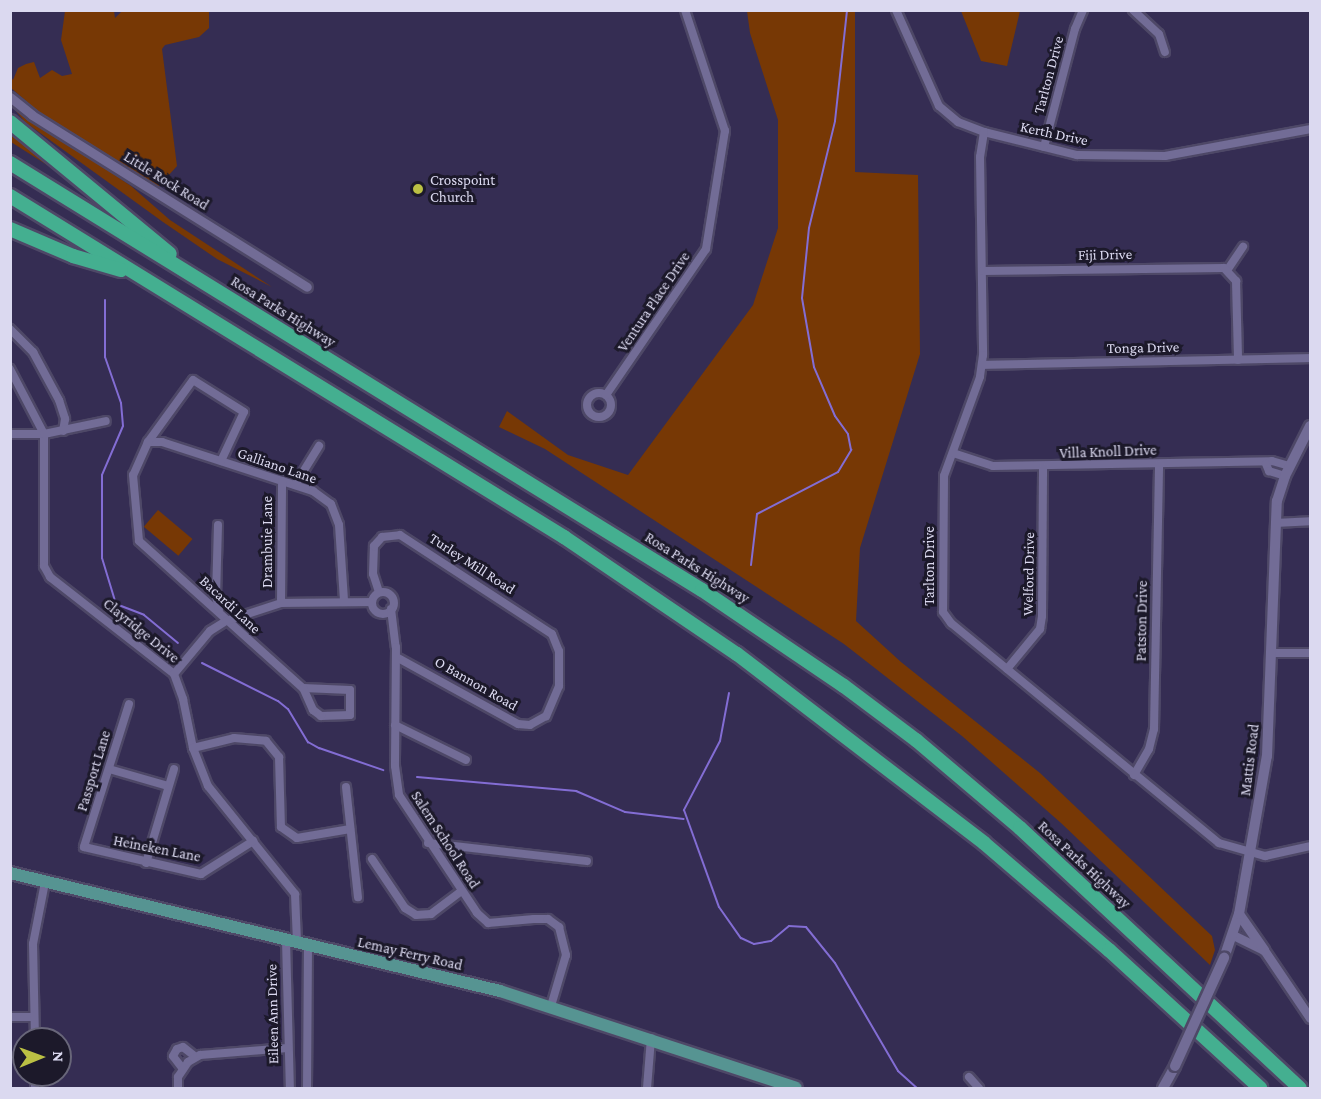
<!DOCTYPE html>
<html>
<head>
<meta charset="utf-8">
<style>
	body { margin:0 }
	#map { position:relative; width:1321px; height:1099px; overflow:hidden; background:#352d53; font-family:"Crimson Pro",serif }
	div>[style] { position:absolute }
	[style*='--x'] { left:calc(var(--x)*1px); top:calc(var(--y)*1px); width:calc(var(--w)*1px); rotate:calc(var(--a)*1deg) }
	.green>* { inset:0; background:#773805; transform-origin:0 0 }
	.stream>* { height:2px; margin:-1px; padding:0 1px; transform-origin:1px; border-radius:1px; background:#836dd4 }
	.roads { filter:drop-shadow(2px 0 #4e4867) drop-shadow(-2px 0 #4e4867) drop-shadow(0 2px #4e4867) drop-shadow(0 -2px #4e4867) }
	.minor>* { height:8px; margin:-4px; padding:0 4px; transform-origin:4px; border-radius:4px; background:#726c96 }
	.minor>.ring { margin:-4px; padding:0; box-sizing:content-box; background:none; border:8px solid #726c96; border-radius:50% }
	.tertiary>* { height:9px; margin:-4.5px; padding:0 4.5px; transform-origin:4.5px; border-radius:4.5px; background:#726c96 }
	.secondary>* { height:10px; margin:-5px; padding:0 5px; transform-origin:5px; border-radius:5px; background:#726c96 }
	.primary>* { height:12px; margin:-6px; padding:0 6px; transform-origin:6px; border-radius:6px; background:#569492 }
	.motorway>* { height:14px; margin:-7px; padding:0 7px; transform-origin:7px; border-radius:7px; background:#44af90 }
	.bridges { filter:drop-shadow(2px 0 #4e4867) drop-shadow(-2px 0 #4e4867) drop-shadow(0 2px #4e4867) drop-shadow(0 -2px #4e4867) }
	.secondary-bridge>* { height:10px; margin:-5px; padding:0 5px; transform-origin:5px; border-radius:5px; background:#726c96 }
	.dots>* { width:16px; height:16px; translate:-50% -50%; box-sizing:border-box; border:3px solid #1c192a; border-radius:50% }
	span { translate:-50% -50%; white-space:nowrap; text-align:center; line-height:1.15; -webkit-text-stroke:6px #1c192a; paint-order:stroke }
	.street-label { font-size:15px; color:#dbd9f0 }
	.poi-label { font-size:15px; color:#dbd9f0 }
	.left { translate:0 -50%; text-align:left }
	.frame { position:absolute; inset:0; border:12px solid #dbd9f0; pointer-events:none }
	.north { position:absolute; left:12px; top:1027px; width:60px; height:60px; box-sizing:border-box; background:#1c192a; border:2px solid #686679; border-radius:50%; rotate:89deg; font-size:16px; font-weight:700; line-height:24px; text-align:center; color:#dbd9f0 }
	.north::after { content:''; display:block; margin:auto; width:21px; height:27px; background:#bbc044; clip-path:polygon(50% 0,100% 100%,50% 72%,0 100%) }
</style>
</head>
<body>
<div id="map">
	<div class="green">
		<div style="clip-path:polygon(65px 11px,114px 11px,115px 18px,122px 11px,209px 11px,209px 28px,199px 37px,165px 45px,162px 49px,177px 166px,158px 187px,39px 112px,11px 88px,11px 77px,13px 80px,18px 68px,26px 64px,34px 62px,40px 78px,52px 70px,62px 76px,72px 74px,61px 40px)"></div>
		<div style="clip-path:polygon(747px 11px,855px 11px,855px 172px,918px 175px,920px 354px,860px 548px,856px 621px,901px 662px,1040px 773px,1212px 936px,1215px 950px,1210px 965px,1061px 823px,962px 736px,844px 644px,545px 449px,499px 427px,507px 411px,568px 455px,628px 475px,753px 305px,778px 228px,778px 120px,750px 33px)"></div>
		<div style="clip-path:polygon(961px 11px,1020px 11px,1007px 66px,981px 61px)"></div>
		<div style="clip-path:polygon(11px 105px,131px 186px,170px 220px,272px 287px,217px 259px,163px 222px,25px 122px)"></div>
		<div style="clip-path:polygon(10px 130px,66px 177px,11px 142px)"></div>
		<div style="left:158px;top:510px;width:45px;height:22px;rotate:40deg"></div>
	</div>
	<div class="stream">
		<div style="--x:105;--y:300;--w:57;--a:90"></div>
		<div style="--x:105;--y:357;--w:49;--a:70.8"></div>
		<div style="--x:121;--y:403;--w:23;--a:85"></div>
		<div style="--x:123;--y:426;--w:53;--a:113.2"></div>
		<div style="--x:102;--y:475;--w:83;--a:90"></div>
		<div style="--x:102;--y:558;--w:48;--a:73.1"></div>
		<div style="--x:116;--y:604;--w:30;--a:21"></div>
		<div style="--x:144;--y:615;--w:44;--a:39.5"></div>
		<div style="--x:751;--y:565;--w:51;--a:-83.3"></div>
		<div style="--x:757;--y:514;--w:91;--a:-27.4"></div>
		<div style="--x:838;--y:472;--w:26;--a:-59"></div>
		<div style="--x:851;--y:450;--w:16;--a:-101"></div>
		<div style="--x:848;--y:434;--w:22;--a:-126"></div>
		<div style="--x:835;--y:416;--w:53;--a:-113.2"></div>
		<div style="--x:814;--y:367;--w:70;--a:-99.9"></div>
		<div style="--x:802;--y:298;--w:70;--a:-84.3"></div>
		<div style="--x:809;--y:228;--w:110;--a:-76.3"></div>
		<div style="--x:835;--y:121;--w:112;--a:-83.8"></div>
		<div style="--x:202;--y:663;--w:85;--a:26.6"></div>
		<div style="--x:278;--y:701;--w:13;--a:39"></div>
		<div style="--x:288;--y:709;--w:39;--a:59"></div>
		<div style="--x:308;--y:742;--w:13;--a:29"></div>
		<div style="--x:319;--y:748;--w:68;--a:19"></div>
		<div style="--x:729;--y:693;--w:49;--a:100.6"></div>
		<div style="--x:720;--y:741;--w:78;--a:117.6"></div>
		<div style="--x:684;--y:810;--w:103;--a:70.2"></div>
		<div style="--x:719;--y:907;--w:38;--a:55"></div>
		<div style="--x:741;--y:938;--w:14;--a:25"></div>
		<div style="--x:754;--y:944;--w:17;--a:-10"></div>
		<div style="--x:771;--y:941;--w:23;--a:-40"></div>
		<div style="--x:789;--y:926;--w:17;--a:3"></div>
		<div style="--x:806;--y:927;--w:46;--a:51.1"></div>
		<div style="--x:835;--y:963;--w:125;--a:59.7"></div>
		<div style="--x:898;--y:1071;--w:25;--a:42"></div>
		<div style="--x:417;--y:777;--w:160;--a:5"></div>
		<div style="--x:576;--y:791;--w:53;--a:23.2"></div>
		<div style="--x:625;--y:812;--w:59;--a:6.8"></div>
	</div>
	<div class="roads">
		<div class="minor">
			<div style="--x:896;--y:10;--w:105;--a:65.9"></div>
			<div style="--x:939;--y:106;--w:25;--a:40"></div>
			<div style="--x:958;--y:122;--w:28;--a:21"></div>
			<div style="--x:984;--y:132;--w:96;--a:13.9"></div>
			<div style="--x:1077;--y:155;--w:88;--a:0.7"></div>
			<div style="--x:1165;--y:156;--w:147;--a:-10.5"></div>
			<div style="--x:1133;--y:10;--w:35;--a:43"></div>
			<div style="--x:1159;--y:34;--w:19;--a:72"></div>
			<div style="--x:984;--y:132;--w:25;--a:99"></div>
			<div style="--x:980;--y:157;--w:198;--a:89.1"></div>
			<div style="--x:983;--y:355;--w:22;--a:98"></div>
			<div style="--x:980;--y:377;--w:105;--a:110"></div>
			<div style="--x:944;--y:476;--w:136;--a:90.4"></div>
			<div style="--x:943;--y:612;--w:14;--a:54"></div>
			<div style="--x:951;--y:623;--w:347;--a:39.4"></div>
			<div style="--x:1219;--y:843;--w:48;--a:15.8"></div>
			<div style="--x:1265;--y:856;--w:46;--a:-12.5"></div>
			<div style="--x:1044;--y:147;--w:122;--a:-75.3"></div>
			<div style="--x:1075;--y:29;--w:21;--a:-67"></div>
			<div style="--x:1228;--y:269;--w:27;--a:-56"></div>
			<div style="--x:983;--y:271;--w:241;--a:-0.7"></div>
			<div style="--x:1224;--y:268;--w:18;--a:47"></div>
			<div style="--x:1236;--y:281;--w:79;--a:88.5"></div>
			<div style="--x:10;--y:329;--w:33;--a:45"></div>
			<div style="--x:33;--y:352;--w:55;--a:61.6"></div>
			<div style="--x:59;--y:400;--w:20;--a:72"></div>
			<div style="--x:65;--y:419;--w:12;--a:99"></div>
			<div style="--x:982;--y:365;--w:328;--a:-1.2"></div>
			<div style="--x:10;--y:369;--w:73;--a:62.4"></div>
			<div style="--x:44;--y:434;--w:132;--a:90"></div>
			<div style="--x:44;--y:566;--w:13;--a:61"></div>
			<div style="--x:50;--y:577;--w:157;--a:38"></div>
			<div style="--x:174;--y:674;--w:27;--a:70"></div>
			<div style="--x:183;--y:699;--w:50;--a:78.5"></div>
			<div style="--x:193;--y:748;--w:41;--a:68.5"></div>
			<div style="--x:208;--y:786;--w:139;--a:51.1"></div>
			<div style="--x:295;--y:894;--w:48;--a:87.6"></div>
			<div class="ring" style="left:587px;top:393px;width:16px;height:16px"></div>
			<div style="--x:606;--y:395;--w:177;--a:-55.6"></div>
			<div style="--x:706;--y:249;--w:120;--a:-80.9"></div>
			<div style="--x:725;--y:131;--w:127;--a:-108.3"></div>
			<div style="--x:10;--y:434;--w:34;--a:0"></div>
			<div style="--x:44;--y:434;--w:63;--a:-11.8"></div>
			<div style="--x:148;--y:442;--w:14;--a:0"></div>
			<div style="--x:162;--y:442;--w:159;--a:18"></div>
			<div style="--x:313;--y:491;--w:22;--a:36"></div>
			<div style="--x:331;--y:504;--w:22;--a:69"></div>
			<div style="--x:339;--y:525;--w:76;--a:86.2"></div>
			<div style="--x:953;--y:453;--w:42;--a:18"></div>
			<div style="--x:993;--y:466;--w:279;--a:-1"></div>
			<div style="--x:1272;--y:461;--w:19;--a:16"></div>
			<div style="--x:221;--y:461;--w:54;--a:-64.9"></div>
			<div style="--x:244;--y:412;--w:60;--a:-147.9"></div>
			<div style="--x:193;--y:380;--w:77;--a:126"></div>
			<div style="--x:148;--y:442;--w:36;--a:114"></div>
			<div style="--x:133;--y:475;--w:66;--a:84.8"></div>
			<div style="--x:139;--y:541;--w:220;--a:41.9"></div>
			<div style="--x:303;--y:688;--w:47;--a:2.4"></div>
			<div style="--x:350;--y:690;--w:25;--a:90"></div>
			<div style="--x:350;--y:715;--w:29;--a:178"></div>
			<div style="--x:321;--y:716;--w:10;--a:-143"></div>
			<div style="--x:313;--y:710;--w:24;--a:-114"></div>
			<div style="--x:1266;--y:464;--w:8;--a:67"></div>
			<div style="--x:1269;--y:471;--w:17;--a:17"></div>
			<div style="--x:295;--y:485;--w:46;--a:-58.4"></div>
			<div style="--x:1275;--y:523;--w:35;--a:-3"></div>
			<div style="--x:218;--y:525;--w:71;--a:91.6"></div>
			<div style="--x:216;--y:596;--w:14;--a:78"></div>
			<div style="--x:379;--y:592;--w:19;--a:-108"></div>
			<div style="--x:373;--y:574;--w:28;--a:-88"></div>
			<div style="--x:374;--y:546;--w:12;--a:-48"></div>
			<div style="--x:382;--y:537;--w:18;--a:-6"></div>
			<div style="--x:400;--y:535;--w:181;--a:33.1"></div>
			<div style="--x:552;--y:634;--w:18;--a:68"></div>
			<div style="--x:559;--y:651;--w:35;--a:90"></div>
			<div style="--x:559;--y:686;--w:33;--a:113"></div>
			<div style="--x:546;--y:716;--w:18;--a:151"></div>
			<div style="--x:530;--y:725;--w:12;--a:-175"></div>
			<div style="--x:518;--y:724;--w:139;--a:-151.2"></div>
			<div class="ring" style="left:372px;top:592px;width:14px;height:14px"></div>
			<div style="--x:281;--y:603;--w:122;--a:-89.5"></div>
			<div style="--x:391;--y:609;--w:38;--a:83"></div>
			<div style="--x:396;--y:647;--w:119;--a:90.5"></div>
			<div style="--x:395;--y:766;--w:29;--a:82"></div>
			<div style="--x:399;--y:795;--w:141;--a:56.5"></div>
			<div style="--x:477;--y:913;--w:15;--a:42"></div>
			<div style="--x:488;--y:923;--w:46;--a:-5"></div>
			<div style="--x:534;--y:919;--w:14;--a:0"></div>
			<div style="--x:548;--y:919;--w:14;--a:36"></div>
			<div style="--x:559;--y:927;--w:29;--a:76"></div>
			<div style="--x:566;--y:955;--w:53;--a:106.4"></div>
			<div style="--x:1273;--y:653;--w:37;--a:0"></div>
			<div style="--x:1007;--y:669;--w:52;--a:-50.5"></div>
			<div style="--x:1040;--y:629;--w:13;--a:-81"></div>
			<div style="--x:1042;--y:616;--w:149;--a:-89.6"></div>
			<div style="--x:174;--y:674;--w:56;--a:-50.1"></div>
			<div style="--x:210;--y:631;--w:19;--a:-32"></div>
			<div style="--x:226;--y:621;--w:58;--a:-18.1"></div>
			<div style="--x:281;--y:603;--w:91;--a:-0.6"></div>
			<div style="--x:129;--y:704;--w:150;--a:107.5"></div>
			<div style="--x:84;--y:847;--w:120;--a:13"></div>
			<div style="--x:201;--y:874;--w:62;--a:-32.4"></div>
			<div style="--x:395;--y:725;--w:79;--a:26.2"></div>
			<div style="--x:193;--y:748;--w:42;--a:-13.7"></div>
			<div style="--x:234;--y:738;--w:32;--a:5"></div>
			<div style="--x:266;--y:741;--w:21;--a:51"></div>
			<div style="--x:279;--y:757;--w:70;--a:88.4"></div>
			<div style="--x:281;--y:827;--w:19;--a:35"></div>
			<div style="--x:297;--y:838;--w:54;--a:-9.6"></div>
			<div style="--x:109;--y:769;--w:61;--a:16.1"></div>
			<div style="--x:1134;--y:775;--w:30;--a:-60"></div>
			<div style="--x:1149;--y:749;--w:21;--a:-76"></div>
			<div style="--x:1154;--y:729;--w:265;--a:-88.9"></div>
			<div style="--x:346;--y:787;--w:111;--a:83.8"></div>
			<div style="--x:428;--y:843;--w:160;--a:6.5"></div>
			<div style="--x:372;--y:859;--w:59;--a:56"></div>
			<div style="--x:405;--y:908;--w:13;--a:32"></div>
			<div style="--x:416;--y:915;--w:15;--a:-4"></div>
			<div style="--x:431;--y:914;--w:38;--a:-37"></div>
			<div style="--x:146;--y:863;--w:98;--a:-73.4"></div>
			<div style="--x:286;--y:940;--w:148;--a:88.5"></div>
			<div style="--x:10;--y:1017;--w:24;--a:0"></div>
			<div style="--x:35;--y:1039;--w:95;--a:-91.2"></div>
			<div style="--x:33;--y:944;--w:63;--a:-79"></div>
			<div style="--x:183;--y:1069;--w:16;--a:-128"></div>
			<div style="--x:173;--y:1056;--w:8;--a:-60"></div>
			<div style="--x:177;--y:1049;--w:6;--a:-18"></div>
			<div style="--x:183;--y:1047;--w:16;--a:38"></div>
			<div style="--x:35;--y:1075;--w:13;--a:90"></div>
			<div style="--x:969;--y:1077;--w:15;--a:48"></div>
			<div style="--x:178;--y:1088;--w:11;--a:-90"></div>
			<div style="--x:178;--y:1077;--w:18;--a:-56"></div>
			<div style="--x:188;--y:1062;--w:14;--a:-30"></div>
			<div style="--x:200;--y:1055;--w:88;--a:-4.5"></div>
			<div style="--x:307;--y:1088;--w:143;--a:-89.6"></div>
			<div style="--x:647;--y:1088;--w:50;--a:-85.4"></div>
		</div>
		<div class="tertiary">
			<div style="--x:10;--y:97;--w:28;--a:39"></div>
			<div style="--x:32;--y:115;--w:324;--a:32"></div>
			<div style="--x:1233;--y:935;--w:34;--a:26"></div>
			<div style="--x:1264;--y:950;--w:82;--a:55.9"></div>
		</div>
		<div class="secondary">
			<div style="--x:1239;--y:914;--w:44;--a:55.2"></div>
			<div style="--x:1224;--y:958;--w:46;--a:-71.2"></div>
			<div style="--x:1239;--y:914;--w:160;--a:-80"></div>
			<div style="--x:1267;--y:756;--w:255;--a:-87.8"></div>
			<div style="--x:1277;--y:501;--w:26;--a:-72"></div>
			<div style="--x:1285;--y:476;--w:56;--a:-63.4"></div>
			<div style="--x:1163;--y:1088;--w:25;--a:-61"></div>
		</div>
		<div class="primary">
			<div style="--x:10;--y:873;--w:504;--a:13.54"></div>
			<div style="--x:500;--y:991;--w:311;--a:18.1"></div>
		</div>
		<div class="motorway">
			<div style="--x:10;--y:122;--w:207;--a:39.5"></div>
			<div style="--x:10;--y:163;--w:813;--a:31.68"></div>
			<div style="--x:702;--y:590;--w:171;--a:34.1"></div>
			<div style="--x:844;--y:686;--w:90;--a:36.9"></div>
			<div style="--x:916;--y:740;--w:136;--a:40.2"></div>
			<div style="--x:1020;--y:828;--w:382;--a:42.9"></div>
			<div style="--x:10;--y:196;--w:651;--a:31.61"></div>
			<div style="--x:564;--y:537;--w:209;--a:34.1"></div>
			<div style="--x:737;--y:654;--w:311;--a:37.4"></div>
			<div style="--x:984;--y:843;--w:165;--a:40.6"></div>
			<div style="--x:1109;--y:950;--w:205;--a:42.4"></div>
			<div style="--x:10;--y:229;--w:69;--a:23.2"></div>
			<div style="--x:73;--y:256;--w:50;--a:16.3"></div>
		</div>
	</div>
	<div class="bridges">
		<div class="secondary-bridge">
			<div style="--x:1175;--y:1066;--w:119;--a:-65.6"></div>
		</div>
	</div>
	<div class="dots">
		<div style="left:418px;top:189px;background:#bbc044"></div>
	</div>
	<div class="street-label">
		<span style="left:1049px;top:75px;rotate:-75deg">Tarlton Drive</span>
		<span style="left:1054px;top:134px;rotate:12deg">Kerth Drive</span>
		<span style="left:166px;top:181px;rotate:32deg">Little Rock Road</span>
		<span style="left:1105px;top:255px;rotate:-1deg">Fiji Drive</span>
		<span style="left:654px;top:302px;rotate:-56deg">Ventura Place Drive</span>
		<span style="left:283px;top:312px;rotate:32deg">Rosa Parks Highway</span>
		<span style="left:1143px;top:348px;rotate:-1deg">Tonga Drive</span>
		<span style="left:1108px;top:452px;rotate:-2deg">Villa Knoll Drive</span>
		<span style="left:277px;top:466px;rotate:19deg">Galliano Lane</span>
		<span style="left:268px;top:542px;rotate:-90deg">Drambuie Lane</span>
		<span style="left:472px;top:564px;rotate:33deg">Turley Mill Road</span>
		<span style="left:930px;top:566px;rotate:-90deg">Tarlton Drive</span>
		<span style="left:697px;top:568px;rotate:32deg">Rosa Parks Highway</span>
		<span style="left:1029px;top:574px;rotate:-89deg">Welford Drive</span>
		<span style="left:230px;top:605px;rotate:43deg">Bacardi Lane</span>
		<span style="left:1142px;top:621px;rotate:-89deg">Patston Drive</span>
		<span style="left:141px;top:631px;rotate:39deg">Clayridge Drive</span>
		<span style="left:476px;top:684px;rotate:30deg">O Bannon Road</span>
		<span style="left:1250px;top:760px;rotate:-83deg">Mattis Road</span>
		<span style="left:94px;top:771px;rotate:-73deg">Passport Lane</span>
		<span style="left:445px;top:840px;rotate:57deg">Salem School Road</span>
		<span style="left:157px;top:849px;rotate:11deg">Heineken Lane</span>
		<span style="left:1084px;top:865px;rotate:43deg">Rosa Parks Highway</span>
		<span style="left:410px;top:954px;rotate:13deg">Lemay Ferry Road</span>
		<span style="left:273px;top:1014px;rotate:-91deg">Eileen Ann Drive</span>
	</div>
	<div class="poi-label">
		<span class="left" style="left:430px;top:189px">Crosspoint<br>Church</span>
	</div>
	<div class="frame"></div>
	<div class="north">N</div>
</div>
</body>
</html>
